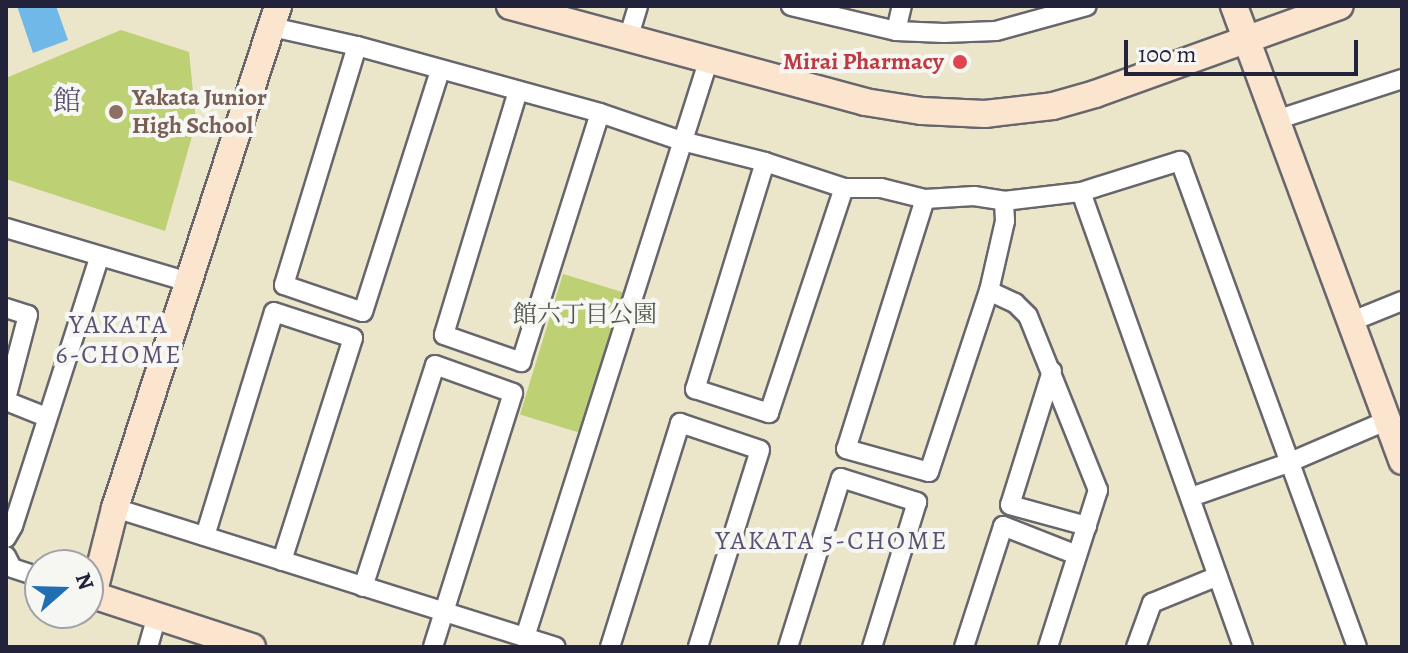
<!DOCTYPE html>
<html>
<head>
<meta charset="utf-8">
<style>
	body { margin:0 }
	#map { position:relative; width:1408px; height:653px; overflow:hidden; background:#ebe5c9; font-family:Alegreya,"Noto Serif JP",serif }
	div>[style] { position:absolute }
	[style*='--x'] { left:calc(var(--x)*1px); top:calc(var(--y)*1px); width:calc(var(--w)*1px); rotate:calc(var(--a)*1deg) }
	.green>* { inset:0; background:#bdd073; transform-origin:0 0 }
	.water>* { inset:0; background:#6fb8e7 }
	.roads { filter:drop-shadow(2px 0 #68666d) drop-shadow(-2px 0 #68666d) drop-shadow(0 2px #68666d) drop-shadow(0 -2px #68666d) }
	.street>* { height:18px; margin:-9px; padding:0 9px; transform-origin:9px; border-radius:9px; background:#fff }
	.secondary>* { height:26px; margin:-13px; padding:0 13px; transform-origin:13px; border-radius:13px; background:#fbe5cf }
	.dots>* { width:22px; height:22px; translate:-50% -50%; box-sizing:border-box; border:4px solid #f6f6f2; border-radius:50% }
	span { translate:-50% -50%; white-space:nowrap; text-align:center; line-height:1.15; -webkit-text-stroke:8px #f6f6f2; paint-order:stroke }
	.health-label { font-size:24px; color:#be3a42; font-weight:700 }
	.right { translate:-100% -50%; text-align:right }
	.education-label { font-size:24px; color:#785e54; font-weight:700 }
	.left { translate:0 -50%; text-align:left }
	.park-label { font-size:24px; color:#50564c }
	.neighbourhood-label { font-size:26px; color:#5b5172; letter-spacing:2px }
	.quarter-label { font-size:28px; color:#5b5172 }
	.frame { position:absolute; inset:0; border:8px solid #22223b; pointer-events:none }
	.north { position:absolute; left:24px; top:549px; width:80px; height:80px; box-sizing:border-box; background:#f6f6f2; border:2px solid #a1a1a9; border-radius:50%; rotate:70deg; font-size:22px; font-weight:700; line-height:32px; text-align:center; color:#22223b }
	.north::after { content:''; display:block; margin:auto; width:28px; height:36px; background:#1f6fb2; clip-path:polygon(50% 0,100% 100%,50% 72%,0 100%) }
	.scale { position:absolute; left:1124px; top:40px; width:234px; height:36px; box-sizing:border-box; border:4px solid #22223b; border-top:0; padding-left:10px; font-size:24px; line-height:28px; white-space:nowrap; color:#22223b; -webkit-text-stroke:6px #f6f6f2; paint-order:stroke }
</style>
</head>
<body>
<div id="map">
	<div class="green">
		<div style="clip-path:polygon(121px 30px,189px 52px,196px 122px,165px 231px,6px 179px,6px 78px)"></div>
		<div style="left:563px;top:274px;width:66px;height:147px;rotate:17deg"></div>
	</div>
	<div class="water">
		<div style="clip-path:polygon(17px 6px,56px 6px,68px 40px,33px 53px)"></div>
	</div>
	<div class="roads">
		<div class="street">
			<div style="--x:791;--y:6;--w:108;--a:13.4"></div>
			<div style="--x:896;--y:31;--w:48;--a:2.4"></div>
			<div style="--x:944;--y:33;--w:52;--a:-2.2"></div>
			<div style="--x:996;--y:31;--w:94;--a:-15.4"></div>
			<div style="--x:272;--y:27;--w:87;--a:12.6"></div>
			<div style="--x:357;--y:46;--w:252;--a:15.4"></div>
			<div style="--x:600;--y:113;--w:87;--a:18.9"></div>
			<div style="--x:682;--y:141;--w:86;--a:14.2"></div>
			<div style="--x:765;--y:162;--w:83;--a:18.2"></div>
			<div style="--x:844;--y:188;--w:37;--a:0"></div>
			<div style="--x:881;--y:188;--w:45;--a:14"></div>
			<div style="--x:925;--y:199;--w:49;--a:-3.5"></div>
			<div style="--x:974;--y:196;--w:30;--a:9"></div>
			<div style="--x:1004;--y:201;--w:78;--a:-6.7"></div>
			<div style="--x:1081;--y:192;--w:104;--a:-17.4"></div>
			<div style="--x:1180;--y:161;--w:517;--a:69.99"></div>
			<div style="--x:896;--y:31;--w:26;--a:-77"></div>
			<div style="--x:628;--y:39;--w:34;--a:-73"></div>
			<div style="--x:357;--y:46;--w:250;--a:107"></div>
			<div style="--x:284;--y:285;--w:83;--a:18.9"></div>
			<div style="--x:363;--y:312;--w:254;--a:-72.3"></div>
			<div style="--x:518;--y:91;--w:255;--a:106.9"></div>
			<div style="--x:444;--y:335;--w:82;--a:19.3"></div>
			<div style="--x:521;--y:362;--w:261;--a:-72.4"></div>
			<div style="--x:1276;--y:120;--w:133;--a:-18"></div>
			<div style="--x:765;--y:162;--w:238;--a:107.1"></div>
			<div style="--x:695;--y:389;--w:78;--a:18"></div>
			<div style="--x:769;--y:413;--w:237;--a:-71.6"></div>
			<div style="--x:1081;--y:192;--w:483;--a:70.4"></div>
			<div style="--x:925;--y:199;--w:262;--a:107.5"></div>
			<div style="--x:846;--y:449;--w:86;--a:15.5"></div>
			<div style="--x:929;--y:472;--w:191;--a:-71.7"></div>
			<div style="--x:989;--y:291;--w:72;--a:-77.1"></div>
			<div style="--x:1005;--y:221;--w:20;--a:-93"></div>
			<div style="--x:6;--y:228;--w:190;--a:16.5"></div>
			<div style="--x:989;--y:291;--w:29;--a:25"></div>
			<div style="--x:1015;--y:303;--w:18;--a:45"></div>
			<div style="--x:1028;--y:316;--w:188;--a:68.1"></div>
			<div style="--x:1098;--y:490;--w:165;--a:107.7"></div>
			<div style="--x:6;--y:308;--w:23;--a:18"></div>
			<div style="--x:28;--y:315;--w:87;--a:104.7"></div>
			<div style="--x:1350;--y:322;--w:56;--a:-22"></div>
			<div style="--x:1052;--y:371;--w:140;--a:107.4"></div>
			<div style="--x:1010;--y:505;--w:80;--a:15.3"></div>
			<div style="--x:6;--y:401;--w:43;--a:21.8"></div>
			<div style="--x:1191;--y:497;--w:103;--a:-19.3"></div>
			<div style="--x:1288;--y:463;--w:107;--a:-23.2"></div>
			<div style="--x:115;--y:508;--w:462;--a:17.5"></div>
			<div style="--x:205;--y:536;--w:234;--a:-72.9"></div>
			<div style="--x:274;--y:312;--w:83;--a:18.2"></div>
			<div style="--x:353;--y:338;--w:234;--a:107.7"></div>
			<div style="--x:6;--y:538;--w:14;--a:-60"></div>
			<div style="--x:13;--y:526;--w:281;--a:-72.2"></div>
			<div style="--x:6;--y:556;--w:13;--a:63"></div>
			<div style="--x:12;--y:568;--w:29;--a:18"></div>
			<div style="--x:363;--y:587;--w:233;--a:-72"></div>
			<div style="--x:435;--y:365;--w:83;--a:19.7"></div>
			<div style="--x:513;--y:393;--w:266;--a:107.5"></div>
			<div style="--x:525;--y:637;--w:603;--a:-72.35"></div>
			<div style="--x:148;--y:647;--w:32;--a:-74"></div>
			<div style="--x:610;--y:647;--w:235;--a:-72.6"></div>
			<div style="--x:680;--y:423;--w:84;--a:18.6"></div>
			<div style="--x:760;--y:450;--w:207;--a:107.5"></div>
			<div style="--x:788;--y:647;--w:177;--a:-72.6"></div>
			<div style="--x:841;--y:478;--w:80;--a:17.5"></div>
			<div style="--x:917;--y:502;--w:152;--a:107.2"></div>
			<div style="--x:964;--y:647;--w:127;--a:-72.1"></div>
			<div style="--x:1003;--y:526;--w:79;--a:21.4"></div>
			<div style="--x:1136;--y:647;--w:47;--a:-70"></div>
			<div style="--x:1152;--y:603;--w:71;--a:-22.2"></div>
		</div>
		<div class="secondary">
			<div style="--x:510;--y:6;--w:368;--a:15.1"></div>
			<div style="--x:865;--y:102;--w:58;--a:9"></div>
			<div style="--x:922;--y:111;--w:63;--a:2.7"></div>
			<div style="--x:985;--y:114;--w:68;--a:-6.7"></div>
			<div style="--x:1053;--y:106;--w:44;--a:-15.9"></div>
			<div style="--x:1095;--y:94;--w:260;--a:-19.8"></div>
			<div style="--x:1234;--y:6;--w:485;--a:69.7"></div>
			<div style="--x:252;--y:647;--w:167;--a:-161.9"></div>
			<div style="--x:93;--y:595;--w:90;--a:-75.8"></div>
			<div style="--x:115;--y:508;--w:528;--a:-72.01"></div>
		</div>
	</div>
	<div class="dots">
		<div style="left:960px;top:62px;background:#e0444e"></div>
		<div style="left:116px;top:112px;background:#8d6e63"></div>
	</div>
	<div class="health-label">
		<span class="right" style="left:944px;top:62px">Mirai Pharmacy</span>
	</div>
	<div class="education-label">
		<span class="left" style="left:132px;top:112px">Yakata Junior<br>High School</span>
	</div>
	<div class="park-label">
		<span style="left:585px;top:315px">館六丁目公園</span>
	</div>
	<div class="neighbourhood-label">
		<span style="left:119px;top:340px">YAKATA<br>6-CHOME</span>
		<span style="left:832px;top:541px">YAKATA 5-CHOME</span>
	</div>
	<div class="quarter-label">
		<span style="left:67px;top:101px">館</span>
	</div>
	<div class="frame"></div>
	<div class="north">N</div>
	<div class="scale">100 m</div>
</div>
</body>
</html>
